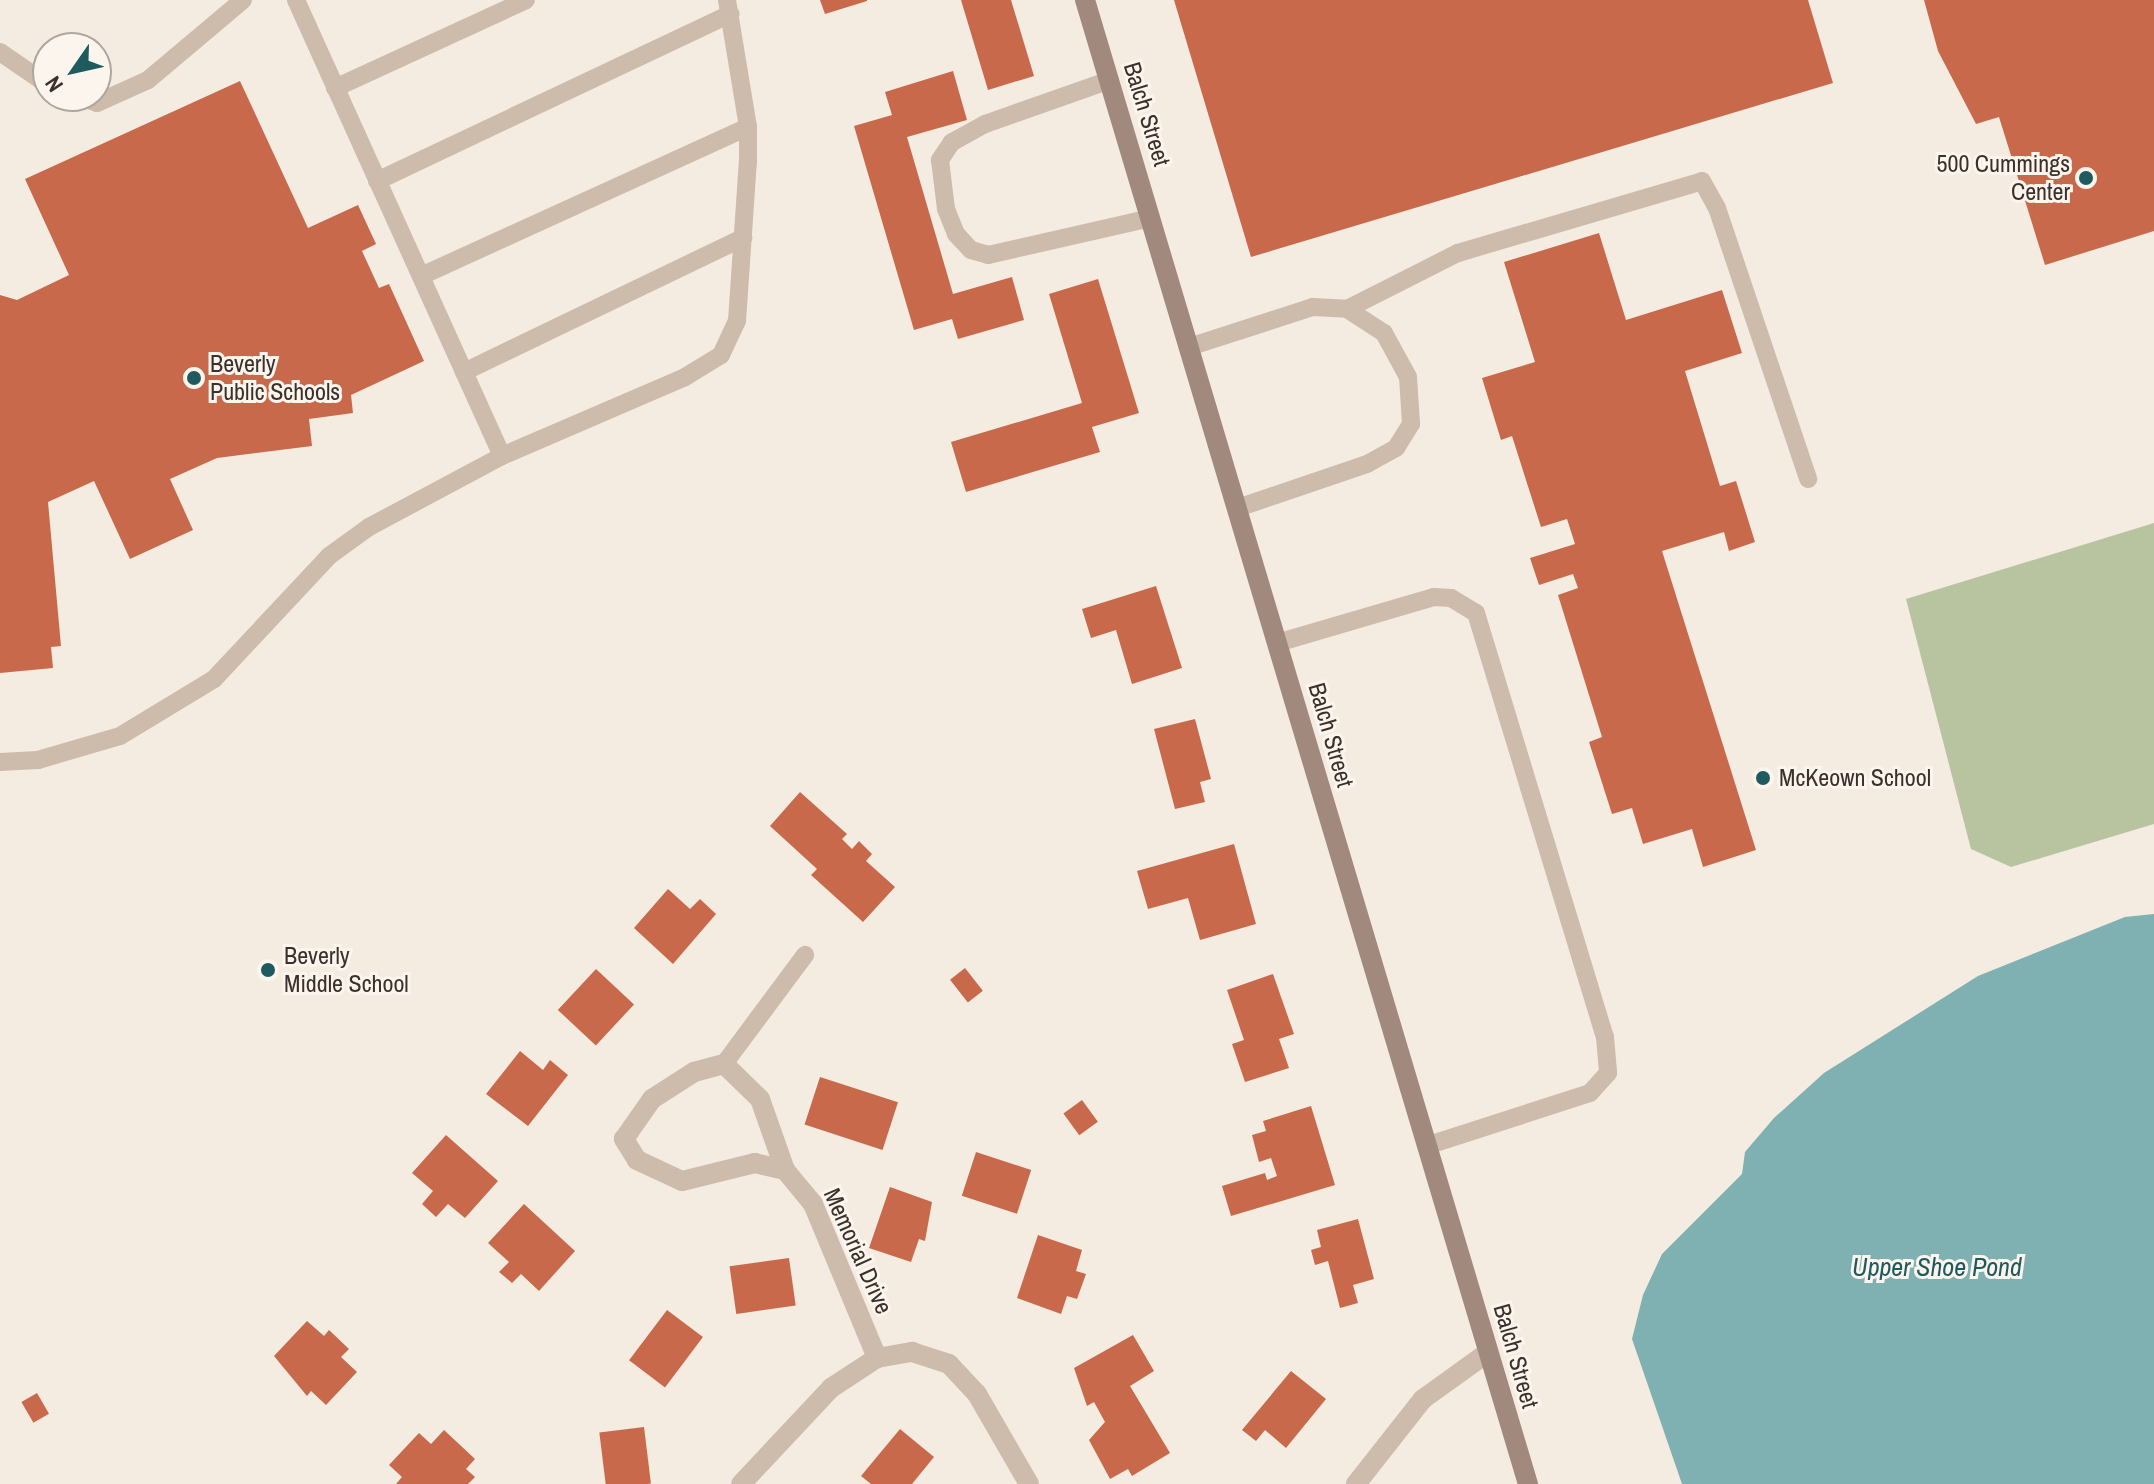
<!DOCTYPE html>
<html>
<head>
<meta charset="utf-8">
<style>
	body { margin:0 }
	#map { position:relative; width:2154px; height:1484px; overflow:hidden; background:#f4ebe1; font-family:"Archivo Narrow",sans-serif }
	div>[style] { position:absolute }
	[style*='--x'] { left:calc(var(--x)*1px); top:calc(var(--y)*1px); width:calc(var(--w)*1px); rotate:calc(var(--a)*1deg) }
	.green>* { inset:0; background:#b8c4a0 }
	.water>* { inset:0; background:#7fb0b2 }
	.building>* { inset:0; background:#c8694b; transform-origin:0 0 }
	.lane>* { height:18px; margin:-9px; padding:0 9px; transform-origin:9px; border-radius:9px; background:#cdbbac }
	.street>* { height:20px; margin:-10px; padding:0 10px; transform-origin:10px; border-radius:10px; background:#cdbbac }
	.secondary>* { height:20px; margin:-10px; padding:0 10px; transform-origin:10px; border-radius:10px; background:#a18a7d }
	.dots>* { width:22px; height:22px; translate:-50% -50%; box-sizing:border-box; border:4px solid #fbf5ee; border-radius:50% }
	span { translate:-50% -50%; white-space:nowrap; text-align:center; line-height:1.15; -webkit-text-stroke:6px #fbf5ee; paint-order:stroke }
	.street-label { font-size:24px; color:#3b302b }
	.poi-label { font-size:24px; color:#3b302b }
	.right { translate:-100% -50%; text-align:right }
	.left { translate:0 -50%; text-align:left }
	.water-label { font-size:26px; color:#1f5a5e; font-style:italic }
	.north { position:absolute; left:32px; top:32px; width:80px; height:80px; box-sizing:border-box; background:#fbf5ee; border:2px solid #aea6a0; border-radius:50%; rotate:236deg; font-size:22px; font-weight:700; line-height:32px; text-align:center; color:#3b302b }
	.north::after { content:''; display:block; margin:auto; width:28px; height:36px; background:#1f5a5e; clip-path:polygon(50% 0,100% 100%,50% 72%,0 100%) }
</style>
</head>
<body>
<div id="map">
	<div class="green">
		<div style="clip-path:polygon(2154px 523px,2154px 824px,2011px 867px,1971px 849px,1906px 599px)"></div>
	</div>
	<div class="water">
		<div style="clip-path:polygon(2154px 914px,2154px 1484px,1682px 1484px,1632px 1339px,1643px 1295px,1662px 1254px,1742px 1174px,1745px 1152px,1774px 1118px,1824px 1073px,1978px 976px,2125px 917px)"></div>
	</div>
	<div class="building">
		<div style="clip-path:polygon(820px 0,867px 0,867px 1px,825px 14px)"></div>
		<div style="clip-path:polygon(961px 0,1011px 0,1034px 76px,988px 90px)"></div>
		<div style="clip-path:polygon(1174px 0,1808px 0,1833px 83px,1251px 257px)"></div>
		<div style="clip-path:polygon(1924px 0,2154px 0,2154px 231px,2045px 265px,1999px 117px,1976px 124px,1938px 51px)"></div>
		<div style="clip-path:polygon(953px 71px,967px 120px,907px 137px,953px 294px,1012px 277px,1024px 320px,958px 339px,952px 319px,914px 330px,854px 126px,892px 115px,885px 92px)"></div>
		<div style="clip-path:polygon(240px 81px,308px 228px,358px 205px,376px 244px,362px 251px,379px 288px,389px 284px,424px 361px,351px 395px,353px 413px,309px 419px,312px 446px,217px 458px,170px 479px,193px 530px,130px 559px,94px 481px,48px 502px,61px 646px,51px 647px,53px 668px,0 673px,0 295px,17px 300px,69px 275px,25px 179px)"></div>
		<div style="clip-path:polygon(1599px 233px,1626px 320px,1722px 290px,1742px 353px,1685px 371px,1720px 486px,1736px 481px,1755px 542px,1729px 551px,1724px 532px,1662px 551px,1756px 850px,1703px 867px,1692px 829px,1643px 844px,1632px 808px,1612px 814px,1589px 742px,1602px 737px,1558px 595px,1578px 588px,1573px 574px,1539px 585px,1530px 558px,1575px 544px,1567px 519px,1541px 527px,1512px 436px,1501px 440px,1482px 378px,1535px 362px,1504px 262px)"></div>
		<div style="clip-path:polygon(1098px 279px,1139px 413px,1092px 427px,1100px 452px,966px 492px,951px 442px,1082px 403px,1049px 294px)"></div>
		<div style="clip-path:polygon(1156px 586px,1182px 668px,1132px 684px,1116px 630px,1091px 638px,1082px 609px)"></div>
		<div style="clip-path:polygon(1195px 719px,1211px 779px,1200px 782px,1205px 802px,1175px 809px,1154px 729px)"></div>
		<div style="clip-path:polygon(800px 792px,847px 834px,842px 839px,852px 849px,859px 841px,872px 854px,866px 861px,895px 887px,863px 922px,811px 875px,817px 869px,770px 826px)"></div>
		<div style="clip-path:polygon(1234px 844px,1256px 924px,1200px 940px,1188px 898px,1148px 909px,1137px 871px)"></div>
		<div style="clip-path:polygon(668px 889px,690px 909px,700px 899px,716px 914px,673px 964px,634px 928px)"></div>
		<div style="left:965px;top:968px;width:29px;height:19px;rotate:52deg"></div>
		<div style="left:596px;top:969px;width:52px;height:56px;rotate:43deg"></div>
		<div style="clip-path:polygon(1273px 974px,1294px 1034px,1279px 1039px,1289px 1068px,1245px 1082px,1232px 1044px,1244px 1040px,1227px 990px)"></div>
		<div style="clip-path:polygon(520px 1051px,543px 1070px,550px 1060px,568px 1075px,528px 1126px,486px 1094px)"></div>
		<div style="left:820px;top:1077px;width:82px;height:50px;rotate:18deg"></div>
		<div style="left:1082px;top:1100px;width:27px;height:23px;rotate:54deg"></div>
		<div style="clip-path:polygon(1311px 1106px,1335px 1185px,1231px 1216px,1222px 1186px,1265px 1173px,1267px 1180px,1277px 1176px,1271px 1158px,1259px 1162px,1252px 1135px,1266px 1131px,1263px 1121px)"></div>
		<div style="clip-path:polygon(446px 1135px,498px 1181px,465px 1218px,448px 1204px,436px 1217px,422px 1204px,433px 1191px,412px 1173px)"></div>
		<div style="left:976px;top:1152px;width:58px;height:46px;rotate:18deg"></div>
		<div style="clip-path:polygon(890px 1187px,932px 1202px,925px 1241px,919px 1239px,911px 1262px,869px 1248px)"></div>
		<div style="clip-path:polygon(524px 1204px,575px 1251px,539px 1291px,521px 1274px,512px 1283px,499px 1272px,509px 1262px,488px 1243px)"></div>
		<div style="clip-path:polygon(1358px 1219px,1374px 1279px,1353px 1285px,1358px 1303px,1340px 1308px,1328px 1261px,1315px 1265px,1311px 1250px,1321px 1247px,1317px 1230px)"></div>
		<div style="clip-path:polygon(1038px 1235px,1082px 1250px,1076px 1271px,1086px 1274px,1077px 1299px,1067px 1296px,1061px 1314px,1017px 1298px)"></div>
		<div style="left:789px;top:1258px;width:48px;height:60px;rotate:82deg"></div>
		<div style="left:667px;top:1310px;width:45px;height:63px;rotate:37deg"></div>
		<div style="clip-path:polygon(307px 1321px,324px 1336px,329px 1330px,349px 1349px,341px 1357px,357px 1372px,326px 1405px,311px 1391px,307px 1396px,274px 1356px)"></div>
		<div style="clip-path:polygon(1133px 1335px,1154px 1371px,1130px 1386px,1170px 1453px,1132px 1476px,1128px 1469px,1110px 1479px,1089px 1440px,1105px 1422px,1094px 1402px,1087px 1406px,1074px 1368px)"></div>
		<div style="clip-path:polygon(1291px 1371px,1326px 1399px,1286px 1448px,1265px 1430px,1256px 1441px,1242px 1430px)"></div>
		<div style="left:37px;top:1393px;width:24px;height:18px;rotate:60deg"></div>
		<div style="left:644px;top:1427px;width:57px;height:45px;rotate:83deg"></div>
		<div style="clip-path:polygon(900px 1429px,934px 1457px,912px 1484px,871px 1484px,861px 1476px)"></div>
		<div style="clip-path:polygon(444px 1430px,475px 1459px,466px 1469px,475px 1477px,468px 1484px,396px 1484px,402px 1477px,389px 1465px,419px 1433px,431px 1444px)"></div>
	</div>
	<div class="lane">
		<div style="--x:296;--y:0;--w:500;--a:65.69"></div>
		<div style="--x:0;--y:52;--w:58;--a:34.5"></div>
		<div style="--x:1110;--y:80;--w:133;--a:160.6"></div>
		<div style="--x:985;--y:124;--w:38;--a:151"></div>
		<div style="--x:952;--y:142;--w:22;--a:124"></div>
		<div style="--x:940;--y:160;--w:49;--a:83"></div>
		<div style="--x:946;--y:209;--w:27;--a:68"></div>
		<div style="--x:956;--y:234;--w:22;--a:47"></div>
		<div style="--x:971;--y:250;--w:18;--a:16"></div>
		<div style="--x:988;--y:255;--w:167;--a:-12.8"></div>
		<div style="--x:335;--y:88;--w:210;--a:-24.7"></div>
		<div style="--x:77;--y:96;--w:21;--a:19"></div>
		<div style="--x:97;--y:103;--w:56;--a:-24.3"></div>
		<div style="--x:148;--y:80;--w:124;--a:-40.1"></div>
		<div style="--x:377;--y:181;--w:391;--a:-25.3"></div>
		<div style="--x:421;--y:276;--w:359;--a:-24.5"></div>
		<div style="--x:1347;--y:309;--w:124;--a:-26.8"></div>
		<div style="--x:1458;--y:253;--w:254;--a:-16.4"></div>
		<div style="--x:1702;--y:181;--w:31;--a:61"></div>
		<div style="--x:1717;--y:208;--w:286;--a:71.4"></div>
		<div style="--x:1189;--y:347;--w:130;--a:-17.9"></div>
		<div style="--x:1313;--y:307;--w:34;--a:3"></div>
		<div style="--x:1347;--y:309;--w:44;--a:33"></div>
		<div style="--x:1384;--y:333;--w:50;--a:61.4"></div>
		<div style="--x:1408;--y:377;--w:47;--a:86.3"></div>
		<div style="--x:1411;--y:424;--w:28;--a:122"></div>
		<div style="--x:1396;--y:448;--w:33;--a:151"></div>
		<div style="--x:1367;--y:464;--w:136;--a:161.2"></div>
		<div style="--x:464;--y:372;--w:310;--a:-25.7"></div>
		<div style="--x:1277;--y:643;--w:164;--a:-16.3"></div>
		<div style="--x:1434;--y:597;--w:17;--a:3"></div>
		<div style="--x:1451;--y:598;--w:29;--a:31"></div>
		<div style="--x:1476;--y:613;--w:443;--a:73.1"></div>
		<div style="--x:1605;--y:1037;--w:36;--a:85"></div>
		<div style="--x:1608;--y:1073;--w:27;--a:132"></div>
		<div style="--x:1590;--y:1093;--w:172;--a:162.1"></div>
		<div style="--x:0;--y:762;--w:38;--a:-3"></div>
		<div style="--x:38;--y:760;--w:85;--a:-16.3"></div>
		<div style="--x:120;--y:736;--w:110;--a:-31.2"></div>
		<div style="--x:214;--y:679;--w:168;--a:-46.9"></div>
		<div style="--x:329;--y:556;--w:49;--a:-35.9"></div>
		<div style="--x:369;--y:527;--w:151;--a:-28.1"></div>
		<div style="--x:502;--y:456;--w:199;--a:-23.3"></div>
		<div style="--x:685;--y:377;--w:42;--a:-31.4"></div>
		<div style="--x:721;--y:355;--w:38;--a:-65"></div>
		<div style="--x:737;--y:321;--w:160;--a:-86.1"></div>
		<div style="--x:748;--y:161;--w:34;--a:-90"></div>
		<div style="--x:748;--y:127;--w:129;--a:-99.4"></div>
		<div style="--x:724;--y:1064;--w:136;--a:-53.4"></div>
	</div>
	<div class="street">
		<div style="--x:724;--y:1064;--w:50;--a:44.2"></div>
		<div style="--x:760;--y:1099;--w:75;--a:70.6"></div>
		<div style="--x:785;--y:1170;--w:31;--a:-167"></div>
		<div style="--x:755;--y:1163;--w:75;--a:166.1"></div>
		<div style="--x:682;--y:1181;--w:50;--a:-155"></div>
		<div style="--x:637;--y:1160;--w:25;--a:-122"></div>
		<div style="--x:624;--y:1139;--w:49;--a:-55"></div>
		<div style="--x:652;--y:1099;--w:50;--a:-32.7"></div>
		<div style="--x:694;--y:1072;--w:31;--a:-15"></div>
		<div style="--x:785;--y:1170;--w:44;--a:50.5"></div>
		<div style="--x:813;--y:1204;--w:167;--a:67.4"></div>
		<div style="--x:741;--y:1484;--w:132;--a:-46.8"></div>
		<div style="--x:831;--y:1388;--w:55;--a:-33.1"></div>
		<div style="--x:877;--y:1358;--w:36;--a:-10"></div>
		<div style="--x:912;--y:1352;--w:39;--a:18"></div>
		<div style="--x:949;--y:1364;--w:41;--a:47"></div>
		<div style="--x:977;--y:1394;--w:104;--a:60"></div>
		<div style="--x:1356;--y:1484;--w:108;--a:-51.8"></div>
		<div style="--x:1423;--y:1399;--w:79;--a:-35.7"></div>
	</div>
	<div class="secondary">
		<div style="--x:1085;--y:0;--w:1549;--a:73.38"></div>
	</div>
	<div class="dots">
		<div style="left:2086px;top:178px;background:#1f5a5e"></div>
		<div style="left:194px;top:378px;background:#1f5a5e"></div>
		<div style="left:1763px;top:778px;background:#1f5a5e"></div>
		<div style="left:268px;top:970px;background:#1f5a5e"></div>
	</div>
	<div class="street-label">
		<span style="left:1147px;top:114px;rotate:73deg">Balch Street</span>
		<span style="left:1331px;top:735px;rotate:74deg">Balch Street</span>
		<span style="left:858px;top:1251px;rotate:66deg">Memorial Drive</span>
		<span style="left:1516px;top:1356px;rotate:74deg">Balch Street</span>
	</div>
	<div class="poi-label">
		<span class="right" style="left:2070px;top:178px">500 Cummings<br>Center</span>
		<span class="left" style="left:210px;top:378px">Beverly<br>Public Schools</span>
		<span class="left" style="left:1779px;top:778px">McKeown School</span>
		<span class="left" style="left:284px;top:970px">Beverly<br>Middle School</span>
	</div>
	<div class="water-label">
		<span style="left:1937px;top:1267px">Upper Shoe Pond</span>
	</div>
	<div class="north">N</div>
</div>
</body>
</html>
